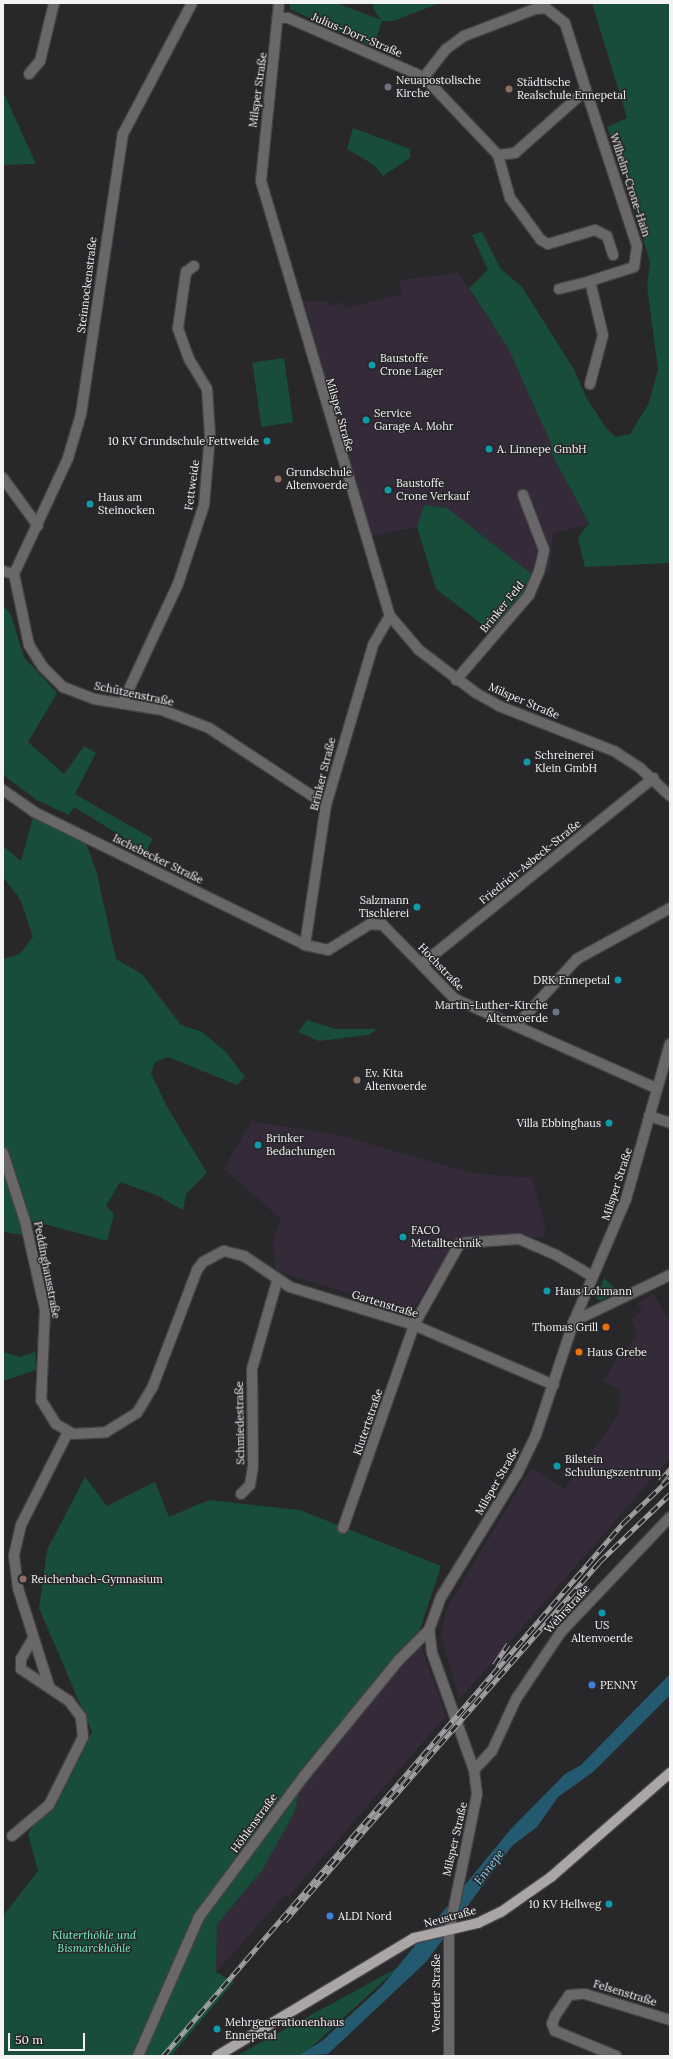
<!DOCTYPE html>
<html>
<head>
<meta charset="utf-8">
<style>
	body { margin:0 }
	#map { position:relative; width:673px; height:2059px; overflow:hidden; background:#28272a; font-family:Lora,serif }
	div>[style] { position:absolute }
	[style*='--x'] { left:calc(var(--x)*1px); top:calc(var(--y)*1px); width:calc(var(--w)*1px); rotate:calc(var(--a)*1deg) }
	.industrial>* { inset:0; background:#352a39 }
	.green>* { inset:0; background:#174d39; transform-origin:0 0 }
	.water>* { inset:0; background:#245a6f }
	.roads { filter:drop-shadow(1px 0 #444346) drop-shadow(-1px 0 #444346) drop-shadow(0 1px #444346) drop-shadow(0 -1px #444346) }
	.minor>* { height:10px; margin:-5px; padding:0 5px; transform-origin:5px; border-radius:5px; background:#696767 }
	.major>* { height:10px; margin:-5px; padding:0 5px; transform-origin:5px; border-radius:5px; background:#aaa6a6 }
	.rail>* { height:4.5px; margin-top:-2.25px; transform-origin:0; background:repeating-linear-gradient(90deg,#28272a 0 9px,#a2a1a3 0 18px); box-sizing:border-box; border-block:1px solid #a2a1a3 }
	.dots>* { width:11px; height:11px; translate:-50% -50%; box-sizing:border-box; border:2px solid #28272a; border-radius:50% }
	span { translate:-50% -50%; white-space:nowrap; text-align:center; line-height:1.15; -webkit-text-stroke:3px #28272a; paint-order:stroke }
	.street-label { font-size:11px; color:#f3f2f4 }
	.poi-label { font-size:11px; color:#f3f2f4 }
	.left { translate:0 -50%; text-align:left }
	.right { translate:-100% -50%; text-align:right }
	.park-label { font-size:11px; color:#73f9c4; font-style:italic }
	.water-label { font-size:12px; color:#8cd4f3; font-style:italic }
	.frame { position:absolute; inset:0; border:4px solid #f3f2f4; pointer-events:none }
	.scale { position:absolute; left:8px; top:2033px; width:77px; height:18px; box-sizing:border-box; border:2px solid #f3f2f4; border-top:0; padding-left:5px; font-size:12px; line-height:14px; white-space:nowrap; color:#f3f2f4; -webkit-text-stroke:3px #28272a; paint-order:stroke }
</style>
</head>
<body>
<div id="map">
	<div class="industrial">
		<div style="clip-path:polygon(458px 273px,508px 348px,552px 446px,550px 451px,589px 524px,553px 534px,550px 572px,534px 576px,424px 505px,417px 527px,371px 536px,304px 301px,327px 301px,328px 306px,342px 302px,344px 309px,401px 294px,400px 280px)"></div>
		<div style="clip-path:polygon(251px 1121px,339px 1135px,471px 1173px,532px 1178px,545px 1225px,544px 1237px,457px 1240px,411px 1312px,276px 1271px,273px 1241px,281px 1219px,224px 1169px)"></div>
		<div style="clip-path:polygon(653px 1294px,670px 1322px,670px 1458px,459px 1700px,441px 1634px,447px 1608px,531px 1468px,564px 1489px,618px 1416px,621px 1390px,603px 1381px,623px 1348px,627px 1349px,637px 1336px,631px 1319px,642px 1310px,636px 1303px)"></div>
		<div style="clip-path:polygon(420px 1644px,446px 1716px,288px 1897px,285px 1895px,216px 1972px,217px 1925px,263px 1869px,304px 1768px)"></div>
	</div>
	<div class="green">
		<div style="clip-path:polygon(290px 3px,337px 3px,381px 20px,373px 8px,374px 3px,440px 3px,393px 21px,382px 21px,373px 47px,290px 9px)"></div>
		<div style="clip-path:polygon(592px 3px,670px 3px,670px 563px,585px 567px,578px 538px,589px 523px,550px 451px,552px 446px,508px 348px,469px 288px,488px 270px,472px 235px,482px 232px,500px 268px,522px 287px,575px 371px,587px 399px,607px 429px,616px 437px,630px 434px,649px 403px,658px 369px,647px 286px,650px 263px,625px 173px,607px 127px,627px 118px)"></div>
		<div style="clip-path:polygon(3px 91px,36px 164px,3px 165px)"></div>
		<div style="clip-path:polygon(353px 128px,410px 149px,410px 158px,383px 176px,374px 165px,347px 149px)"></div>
		<div style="left:284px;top:358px;width:65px;height:32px;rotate:82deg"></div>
		<div style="clip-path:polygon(424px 505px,447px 508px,534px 576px,524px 597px,491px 631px,436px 589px,417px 527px)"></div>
		<div style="clip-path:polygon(3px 605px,11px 615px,24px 657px,57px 693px,28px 742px,64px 774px,84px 746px,96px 753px,75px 794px,153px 839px,146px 851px,74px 807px,69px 815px,37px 800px,3px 775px)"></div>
		<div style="clip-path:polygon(33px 817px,86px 844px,96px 870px,116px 959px,142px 974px,181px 1025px,202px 1032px,226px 1052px,245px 1077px,237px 1085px,168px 1057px,155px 1062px,151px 1073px,166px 1105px,207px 1173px,186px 1194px,183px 1210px,156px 1195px,120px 1182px,106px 1206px,114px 1214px,107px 1241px,33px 1221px,22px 1235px,3px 1232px,3px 959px,20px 954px,33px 937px,20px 899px,3px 877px,3px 846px,21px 861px)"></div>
		<div style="clip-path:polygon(307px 1020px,336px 1029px,378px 1029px,368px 1035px,319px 1041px,298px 1032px)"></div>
		<div style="clip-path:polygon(604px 1278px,618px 1291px,600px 1301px,596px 1298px)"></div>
		<div style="clip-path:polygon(3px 1352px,20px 1357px,35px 1352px,36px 1370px,3px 1381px)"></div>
		<div style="clip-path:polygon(85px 1477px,107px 1506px,155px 1482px,169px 1517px,209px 1500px,300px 1510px,441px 1566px,417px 1638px,303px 1777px,294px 1813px,263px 1869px,217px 1925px,216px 1972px,234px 1982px,171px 2056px,3px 2056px,3px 1916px,38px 1871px,28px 1834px,92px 1732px,39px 1608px,47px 1550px)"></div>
		<div style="clip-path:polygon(399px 1967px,306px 2052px,298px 2056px,236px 2056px)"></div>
	</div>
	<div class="water">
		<div style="clip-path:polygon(670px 1674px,670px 1695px,593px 1772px,558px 1797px,537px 1827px,512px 1846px,426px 1962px,328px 2054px,298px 2056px,322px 2041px,381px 1987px,510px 1830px,565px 1774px,581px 1765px)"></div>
	</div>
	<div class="roads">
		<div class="minor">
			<div style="--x:279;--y:3;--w:179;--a:95.8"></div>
			<div style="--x:261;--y:181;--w:454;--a:73.5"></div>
			<div style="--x:390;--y:616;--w:45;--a:49.5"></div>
			<div style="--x:419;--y:650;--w:71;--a:37"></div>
			<div style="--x:476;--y:693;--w:26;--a:29"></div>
			<div style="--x:499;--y:706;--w:123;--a:21.4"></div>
			<div style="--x:614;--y:751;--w:31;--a:33"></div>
			<div style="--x:640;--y:768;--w:41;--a:43"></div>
			<div style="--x:280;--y:18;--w:8;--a:0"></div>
			<div style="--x:288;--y:18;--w:148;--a:23.5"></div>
			<div style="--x:424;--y:77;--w:108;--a:46.5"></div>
			<div style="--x:498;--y:155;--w:17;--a:-7"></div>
			<div style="--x:515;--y:153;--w:95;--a:-41.6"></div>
			<div style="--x:586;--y:90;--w:70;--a:-107.4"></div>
			<div style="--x:565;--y:23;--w:24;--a:-142"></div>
			<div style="--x:546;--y:8;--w:11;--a:175"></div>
			<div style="--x:535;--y:9;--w:76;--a:159.2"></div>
			<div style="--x:464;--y:36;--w:22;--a:144"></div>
			<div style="--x:446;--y:49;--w:36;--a:128"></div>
			<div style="--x:29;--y:74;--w:17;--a:-50"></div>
			<div style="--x:40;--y:61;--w:60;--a:-76.4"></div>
			<div style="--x:586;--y:90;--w:164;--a:71.9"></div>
			<div style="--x:637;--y:246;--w:21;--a:98"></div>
			<div style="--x:634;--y:267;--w:46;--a:162.3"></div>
			<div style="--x:590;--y:281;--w:56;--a:76.5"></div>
			<div style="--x:603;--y:335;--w:51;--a:104.9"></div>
			<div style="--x:498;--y:155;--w:45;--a:74.4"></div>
			<div style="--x:510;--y:198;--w:52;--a:53.6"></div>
			<div style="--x:541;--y:240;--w:8;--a:30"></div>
			<div style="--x:548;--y:244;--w:49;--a:-16.6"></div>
			<div style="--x:595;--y:230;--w:13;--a:27"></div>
			<div style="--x:607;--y:236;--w:20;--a:72"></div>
			<div style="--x:559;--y:289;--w:32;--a:-14"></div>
			<div style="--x:3;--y:478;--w:59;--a:53.9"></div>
			<div style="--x:3;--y:571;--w:11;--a:15"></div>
			<div style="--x:14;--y:574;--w:128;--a:-65"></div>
			<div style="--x:68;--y:458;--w:46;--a:-73.5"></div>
			<div style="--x:81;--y:414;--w:283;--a:-81.5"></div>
			<div style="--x:123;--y:134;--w:148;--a:-62.2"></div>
			<div style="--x:14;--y:574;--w:73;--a:78.1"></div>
			<div style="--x:29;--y:645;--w:25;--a:58"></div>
			<div style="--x:42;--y:666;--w:30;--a:45"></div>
			<div style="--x:63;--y:687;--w:33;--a:21"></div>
			<div style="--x:94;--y:699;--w:69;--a:9.2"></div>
			<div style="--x:162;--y:710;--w:50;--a:21"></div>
			<div style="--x:209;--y:728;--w:140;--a:33.3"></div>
			<div style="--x:456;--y:680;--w:112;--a:-49.3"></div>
			<div style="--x:529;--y:595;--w:25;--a:-67"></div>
			<div style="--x:539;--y:572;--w:23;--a:-77"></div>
			<div style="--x:544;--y:550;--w:59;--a:-110.9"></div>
			<div style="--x:122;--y:704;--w:132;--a:-65"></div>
			<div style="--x:178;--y:584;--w:83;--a:-71.8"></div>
			<div style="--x:204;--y:505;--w:70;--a:-85.1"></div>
			<div style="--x:210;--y:435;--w:46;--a:-93.7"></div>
			<div style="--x:207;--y:389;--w:35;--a:-121"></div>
			<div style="--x:189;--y:359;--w:33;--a:-110"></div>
			<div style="--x:178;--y:328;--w:57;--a:-81.9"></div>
			<div style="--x:186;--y:272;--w:10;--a:-37"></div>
			<div style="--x:3;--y:790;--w:38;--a:35"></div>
			<div style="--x:34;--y:812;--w:302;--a:26.1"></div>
			<div style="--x:305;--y:945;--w:24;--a:12"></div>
			<div style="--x:328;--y:950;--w:49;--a:-31.8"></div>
			<div style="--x:370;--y:924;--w:13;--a:4"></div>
			<div style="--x:383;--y:925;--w:103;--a:45.8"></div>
			<div style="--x:455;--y:999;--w:220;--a:23.9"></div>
			<div style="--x:305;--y:945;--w:142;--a:-81.5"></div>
			<div style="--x:326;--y:805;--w:167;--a:-73.6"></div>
			<div style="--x:373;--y:645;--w:34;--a:-60"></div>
			<div style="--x:422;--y:964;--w:297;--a:-38.8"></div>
			<div style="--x:516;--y:1026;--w:91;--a:-47.7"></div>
			<div style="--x:577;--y:959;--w:106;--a:-28.7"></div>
			<div style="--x:649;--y:1116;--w:22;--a:18"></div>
			<div style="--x:3;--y:1153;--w:71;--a:72.1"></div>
			<div style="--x:25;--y:1221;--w:91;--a:77.3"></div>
			<div style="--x:45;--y:1310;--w:90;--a:92.5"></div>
			<div style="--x:41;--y:1400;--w:28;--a:58"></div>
			<div style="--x:56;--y:1424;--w:20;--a:30"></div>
			<div style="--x:73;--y:1434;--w:33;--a:-3"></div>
			<div style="--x:106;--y:1432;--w:36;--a:-32"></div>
			<div style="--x:137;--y:1413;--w:31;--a:-59"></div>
			<div style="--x:153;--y:1386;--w:124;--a:-69.2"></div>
			<div style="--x:197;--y:1270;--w:10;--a:-53"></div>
			<div style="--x:203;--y:1262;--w:24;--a:-28"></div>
			<div style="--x:224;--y:1251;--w:21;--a:14"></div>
			<div style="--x:244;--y:1256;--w:55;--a:34"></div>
			<div style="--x:290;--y:1287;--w:130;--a:17"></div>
			<div style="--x:414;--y:1325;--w:152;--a:23.2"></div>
			<div style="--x:574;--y:1321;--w:106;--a:-25.6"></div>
			<div style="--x:241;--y:1494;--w:13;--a:-45"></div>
			<div style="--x:250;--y:1485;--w:19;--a:-81"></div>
			<div style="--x:253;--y:1466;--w:97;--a:-90.6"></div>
			<div style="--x:252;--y:1369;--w:91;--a:-74.1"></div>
			<div style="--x:343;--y:1528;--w:215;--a:-70.7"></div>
			<div style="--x:414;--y:1325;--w:94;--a:-60.7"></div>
			<div style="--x:460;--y:1243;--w:59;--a:-3.9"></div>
			<div style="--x:519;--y:1239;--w:40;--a:23.4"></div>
			<div style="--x:556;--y:1255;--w:42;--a:30.3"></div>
			<div style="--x:49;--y:1686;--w:103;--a:-107.6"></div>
			<div style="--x:18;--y:1588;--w:33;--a:-97"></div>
			<div style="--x:14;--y:1555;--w:31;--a:-77"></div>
			<div style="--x:21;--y:1525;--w:104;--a:-63.2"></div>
			<div style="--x:474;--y:1770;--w:26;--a:-47"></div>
			<div style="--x:492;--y:1751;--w:57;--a:-65.2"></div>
			<div style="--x:516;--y:1699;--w:81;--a:-56.1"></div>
			<div style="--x:561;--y:1632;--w:158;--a:-46.5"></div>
			<div style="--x:12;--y:1836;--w:48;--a:-40"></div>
			<div style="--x:49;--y:1805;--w:76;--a:-63.4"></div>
			<div style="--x:83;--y:1737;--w:20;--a:-96"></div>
			<div style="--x:81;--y:1717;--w:20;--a:-127"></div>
			<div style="--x:69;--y:1701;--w:58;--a:-146.3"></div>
			<div style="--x:21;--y:1669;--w:10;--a:-90"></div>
			<div style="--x:21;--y:1659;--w:22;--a:-60"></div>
			<div style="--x:138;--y:2056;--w:152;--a:-66.3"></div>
			<div style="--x:199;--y:1917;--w:176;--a:-53.3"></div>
			<div style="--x:304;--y:1776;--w:149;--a:-50.7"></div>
			<div style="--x:398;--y:1661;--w:44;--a:-45"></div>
			<div style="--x:449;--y:2056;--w:125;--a:-90"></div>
			<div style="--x:449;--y:1931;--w:140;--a:-78.4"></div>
			<div style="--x:477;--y:1794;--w:24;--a:-97"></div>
			<div style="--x:474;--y:1770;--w:124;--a:-109.7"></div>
			<div style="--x:432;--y:1653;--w:23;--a:-97"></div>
			<div style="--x:429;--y:1630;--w:35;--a:-70"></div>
			<div style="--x:441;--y:1597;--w:145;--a:-58.3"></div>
			<div style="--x:517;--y:1474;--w:43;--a:-64"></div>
			<div style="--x:536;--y:1435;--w:120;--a:-71.6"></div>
			<div style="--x:574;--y:1321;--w:133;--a:-66.9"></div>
			<div style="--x:626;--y:1199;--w:161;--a:-74.2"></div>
			<div style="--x:616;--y:2056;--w:66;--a:-157.7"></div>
			<div style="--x:555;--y:2031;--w:8;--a:-113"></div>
			<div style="--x:552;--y:2024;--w:9;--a:-69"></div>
			<div style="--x:555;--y:2016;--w:25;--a:-56"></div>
			<div style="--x:569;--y:1995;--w:16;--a:-4"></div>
			<div style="--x:585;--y:1994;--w:89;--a:17"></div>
		</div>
		<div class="major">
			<div style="--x:217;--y:2056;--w:230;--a:-30.9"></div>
			<div style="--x:414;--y:1938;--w:66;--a:-13.2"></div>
			<div style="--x:478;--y:1923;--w:25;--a:-26"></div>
			<div style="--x:501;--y:1912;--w:61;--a:-35"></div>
			<div style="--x:551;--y:1877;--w:158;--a:-41.2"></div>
		</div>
	</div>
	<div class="rail">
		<div style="--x:660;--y:1481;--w:16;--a:-50"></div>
		<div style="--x:494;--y:1665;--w:25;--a:-56"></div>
		<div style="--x:285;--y:1921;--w:477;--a:-48.8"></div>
		<div style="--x:599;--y:1562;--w:98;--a:-43.8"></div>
		<div style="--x:163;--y:2056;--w:704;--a:-49.2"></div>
		<div style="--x:623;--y:1523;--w:65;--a:-43.8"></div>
	</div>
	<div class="dots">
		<div style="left:388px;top:87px;background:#6b7280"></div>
		<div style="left:509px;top:89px;background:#8d6e63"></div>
		<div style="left:372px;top:365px;background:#0f9aa8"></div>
		<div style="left:366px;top:420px;background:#0f9aa8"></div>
		<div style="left:267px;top:441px;background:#0f9aa8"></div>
		<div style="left:489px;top:449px;background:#0f9aa8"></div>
		<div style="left:278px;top:479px;background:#8d6e63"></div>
		<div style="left:388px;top:490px;background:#0f9aa8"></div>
		<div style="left:90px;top:504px;background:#0f9aa8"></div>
		<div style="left:527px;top:762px;background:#0f9aa8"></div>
		<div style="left:417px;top:907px;background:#0f9aa8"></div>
		<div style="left:618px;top:980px;background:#0f9aa8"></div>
		<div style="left:556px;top:1012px;background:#6b7280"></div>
		<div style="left:357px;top:1080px;background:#8d6e63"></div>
		<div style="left:609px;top:1123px;background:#0f9aa8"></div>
		<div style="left:258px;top:1145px;background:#0f9aa8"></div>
		<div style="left:403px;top:1237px;background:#0f9aa8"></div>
		<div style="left:547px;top:1291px;background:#0f9aa8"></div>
		<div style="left:606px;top:1327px;background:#e8710a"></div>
		<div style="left:579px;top:1352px;background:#e8710a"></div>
		<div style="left:557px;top:1466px;background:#0f9aa8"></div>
		<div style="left:23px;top:1579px;background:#8d6e63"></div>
		<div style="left:602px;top:1613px;background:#0f9aa8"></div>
		<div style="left:592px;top:1685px;background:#3f7fe0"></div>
		<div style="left:609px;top:1904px;background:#0f9aa8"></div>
		<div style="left:330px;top:1916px;background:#3f7fe0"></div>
		<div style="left:217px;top:2029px;background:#0f9aa8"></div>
	</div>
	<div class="street-label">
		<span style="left:357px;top:35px;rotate:23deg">Julius-Dorr-Straße</span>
		<span style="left:258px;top:90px;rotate:-82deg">Milsper Straße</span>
		<span style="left:630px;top:185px;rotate:72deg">Wilhelm-Crone-Hain</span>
		<span style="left:87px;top:285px;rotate:-83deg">Steinnockenstraße</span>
		<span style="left:340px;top:415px;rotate:74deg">Milsper Straße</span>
		<span style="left:192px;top:485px;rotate:-82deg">Fettweide</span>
		<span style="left:502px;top:607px;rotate:-51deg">Brinker Feld</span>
		<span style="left:134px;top:694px;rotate:12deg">Schützenstraße</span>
		<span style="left:524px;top:701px;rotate:23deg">Milsper Straße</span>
		<span style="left:323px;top:774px;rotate:-76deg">Brinker Straße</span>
		<span style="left:158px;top:859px;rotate:26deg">Ischebecker Straße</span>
		<span style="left:530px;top:862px;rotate:-39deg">Friedrich-Asbeck-Straße</span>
		<span style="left:441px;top:967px;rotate:46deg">Hochstraße</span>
		<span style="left:617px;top:1184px;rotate:-72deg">Milsper Straße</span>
		<span style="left:47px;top:1270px;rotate:79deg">Peddinghausstraße</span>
		<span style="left:385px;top:1304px;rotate:17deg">Gartenstraße</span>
		<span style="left:368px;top:1422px;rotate:-71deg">Klutertstraße</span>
		<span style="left:240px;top:1423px;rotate:-91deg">Schmiedestraße</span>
		<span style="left:497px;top:1481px;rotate:-60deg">Milsper Straße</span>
		<span style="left:567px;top:1609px;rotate:-48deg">Wehrstraße</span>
		<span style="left:254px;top:1823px;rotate:-54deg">Höhlenstraße</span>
		<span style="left:455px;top:1839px;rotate:-77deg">Milsper Straße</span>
		<span style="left:450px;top:1917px;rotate:-15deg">Neustraße</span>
		<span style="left:436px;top:1993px;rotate:-90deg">Voerder Straße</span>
		<span style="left:625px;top:1993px;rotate:17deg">Felsenstraße</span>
	</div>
	<div class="poi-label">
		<span class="left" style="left:396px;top:87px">Neuapostolische<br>Kirche</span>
		<span class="left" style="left:517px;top:89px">Städtische<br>Realschule Ennepetal</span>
		<span class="left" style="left:380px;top:365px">Baustoffe<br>Crone Lager</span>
		<span class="left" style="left:374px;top:420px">Service<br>Garage A. Mohr</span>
		<span class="right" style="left:259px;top:441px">10 KV Grundschule Fettweide</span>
		<span class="left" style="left:497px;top:449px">A. Linnepe GmbH</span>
		<span class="left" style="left:286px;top:479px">Grundschule<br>Altenvoerde</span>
		<span class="left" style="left:396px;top:490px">Baustoffe<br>Crone Verkauf</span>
		<span class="left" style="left:98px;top:504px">Haus am<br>Steinocken</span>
		<span class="left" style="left:535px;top:762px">Schreinerei<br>Klein GmbH</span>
		<span class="right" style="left:409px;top:907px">Salzmann<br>Tischlerei</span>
		<span class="right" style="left:610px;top:980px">DRK Ennepetal</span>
		<span class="right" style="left:548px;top:1012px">Martin-Luther-Kirche<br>Altenvoerde</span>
		<span class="left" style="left:365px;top:1080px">Ev. Kita<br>Altenvoerde</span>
		<span class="right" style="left:601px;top:1123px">Villa Ebbinghaus</span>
		<span class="left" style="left:266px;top:1145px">Brinker<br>Bedachungen</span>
		<span class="left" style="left:411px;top:1237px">FACO<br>Metalltechnik</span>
		<span class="left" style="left:555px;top:1291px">Haus Lohmann</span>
		<span class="right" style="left:598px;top:1327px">Thomas Grill</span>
		<span class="left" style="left:587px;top:1352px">Haus Grebe</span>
		<span class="left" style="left:565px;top:1466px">Bilstein<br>Schulungszentrum</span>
		<span class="left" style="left:31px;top:1579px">Reichenbach-Gymnasium</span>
		<span style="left:602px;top:1632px">US<br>Altenvoerde</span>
		<span class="left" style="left:600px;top:1685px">PENNY</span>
		<span class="right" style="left:601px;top:1904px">10 KV Hellweg</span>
		<span class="left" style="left:338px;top:1916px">ALDI Nord</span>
		<span class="left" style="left:225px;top:2029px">Mehrgenerationenhaus<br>Ennepetal</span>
	</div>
	<div class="park-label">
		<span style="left:94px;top:1942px">Kluterthöhle und<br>Bismarckhöhle</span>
	</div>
	<div class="water-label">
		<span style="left:489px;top:1867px;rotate:-53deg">Ennepe</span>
	</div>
	<div class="frame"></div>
	<div class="scale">50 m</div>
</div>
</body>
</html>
